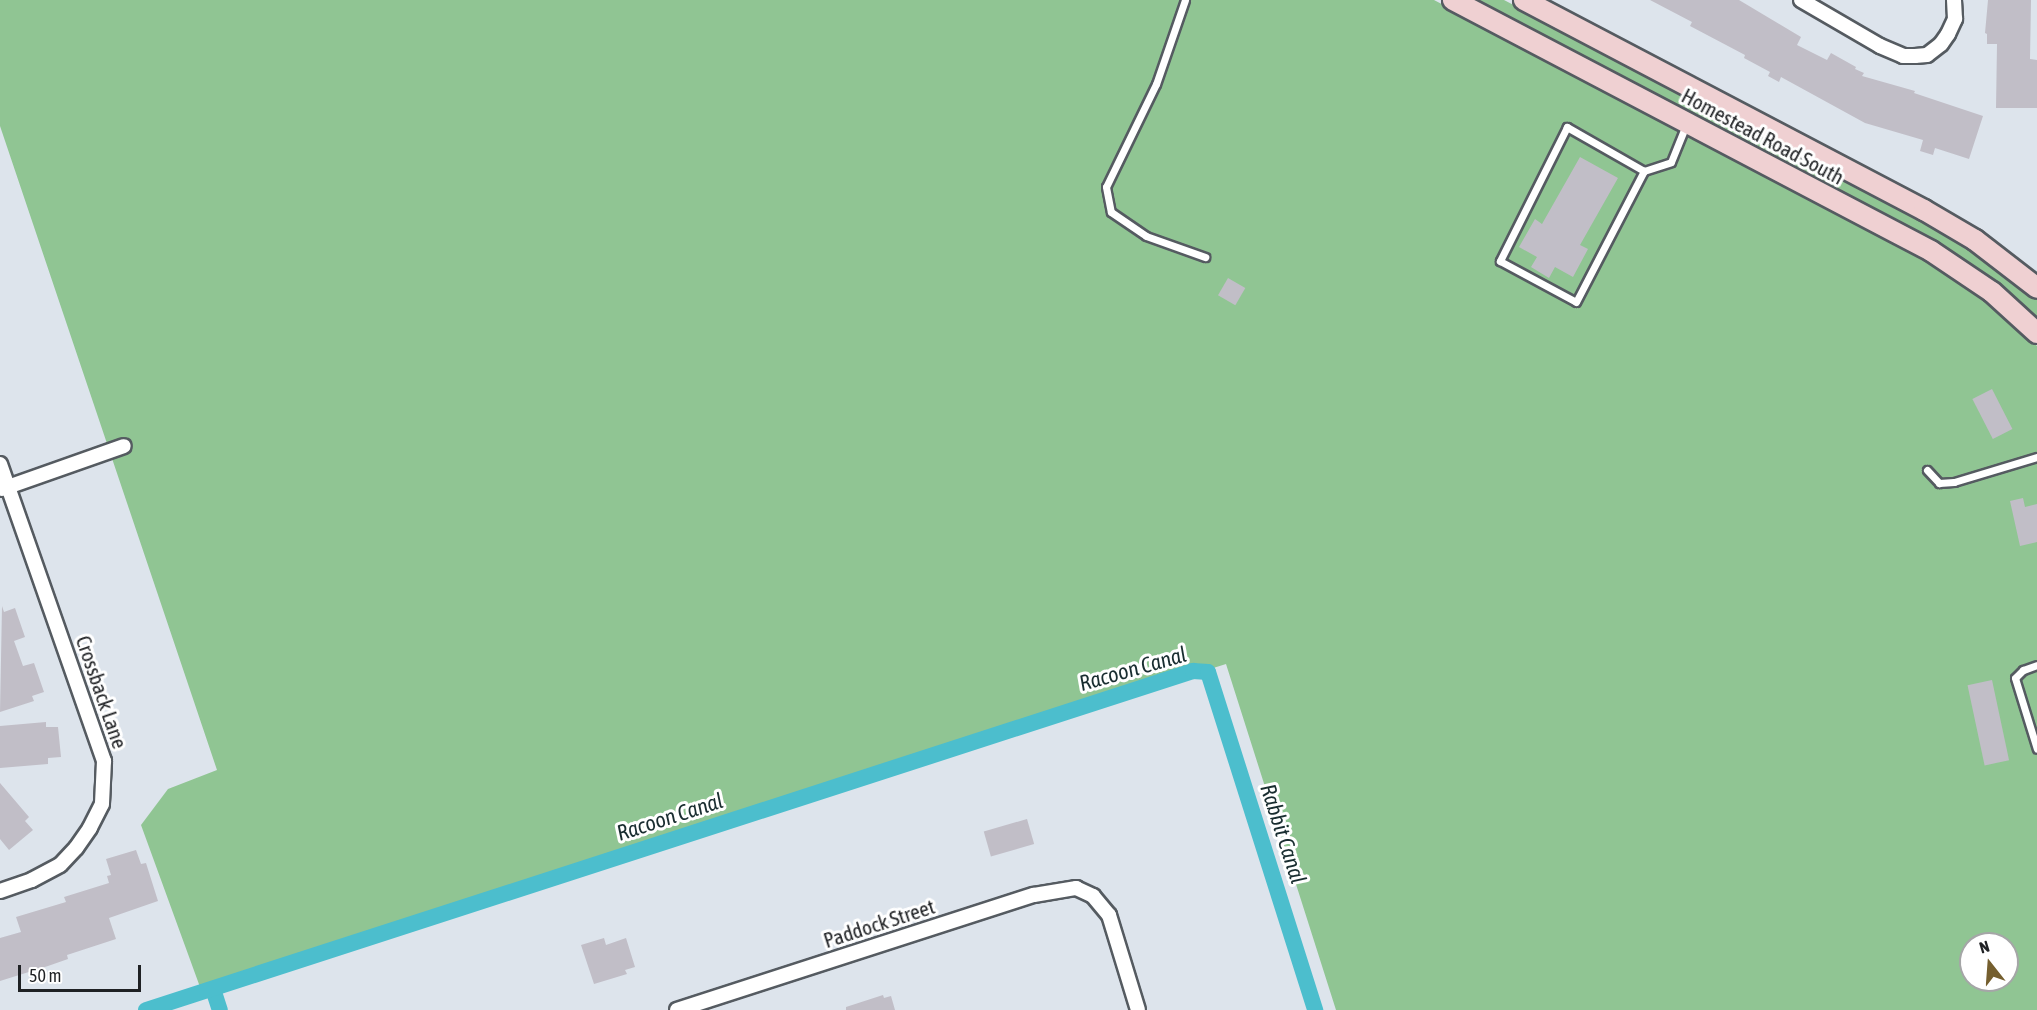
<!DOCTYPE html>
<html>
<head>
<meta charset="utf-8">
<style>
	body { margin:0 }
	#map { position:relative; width:2037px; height:1010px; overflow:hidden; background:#dde4ec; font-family:"Asap Condensed",sans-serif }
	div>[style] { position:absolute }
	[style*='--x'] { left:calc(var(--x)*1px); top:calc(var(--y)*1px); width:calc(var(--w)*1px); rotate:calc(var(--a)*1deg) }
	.green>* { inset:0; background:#90c593 }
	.canal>* { height:16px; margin:-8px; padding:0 8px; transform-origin:8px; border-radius:8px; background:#4cbecd }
	.building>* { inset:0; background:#c1bec7; transform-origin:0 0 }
	.roads { filter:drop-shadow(2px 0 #555b61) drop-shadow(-2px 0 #555b61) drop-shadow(0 2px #555b61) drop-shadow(0 -2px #555b61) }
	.service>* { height:7px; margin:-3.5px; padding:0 3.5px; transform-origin:3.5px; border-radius:3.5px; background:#fff }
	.minor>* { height:14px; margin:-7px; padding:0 7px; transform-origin:7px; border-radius:7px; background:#fff }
	.secondary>* { height:20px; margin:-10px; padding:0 10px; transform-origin:10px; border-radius:10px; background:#efd0d2 }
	span { translate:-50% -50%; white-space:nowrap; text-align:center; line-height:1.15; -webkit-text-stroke:6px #fff; paint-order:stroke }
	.street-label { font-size:21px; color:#1f2124 }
	.water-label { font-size:22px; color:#192d30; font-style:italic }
	.north { position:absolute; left:1959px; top:932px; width:60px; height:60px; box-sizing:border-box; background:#fff; border:2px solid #a5a6a7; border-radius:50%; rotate:343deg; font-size:16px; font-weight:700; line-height:24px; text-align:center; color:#1f2124 }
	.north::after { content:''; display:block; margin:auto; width:21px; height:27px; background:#755f2f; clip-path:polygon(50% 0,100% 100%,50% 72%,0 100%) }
	.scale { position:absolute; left:18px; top:965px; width:123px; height:27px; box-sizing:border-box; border:3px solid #1f2124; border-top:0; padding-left:8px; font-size:18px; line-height:21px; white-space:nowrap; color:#1f2124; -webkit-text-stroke:4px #fff; paint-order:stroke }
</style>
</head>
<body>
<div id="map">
	<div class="green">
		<div style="clip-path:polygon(evenodd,0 0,1434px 0,1928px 260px,1987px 299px,2037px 346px,2037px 1010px,1336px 1010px,1226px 664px,200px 987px,141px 825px,168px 789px,217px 770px,0 126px,0 0,1971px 944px,2007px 944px,2007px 980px,1971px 980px,1971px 944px)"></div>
		<div style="clip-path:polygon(1473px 0,1504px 0,1920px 219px,1971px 248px,2037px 300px,2037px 321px)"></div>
	</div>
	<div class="canal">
		<div style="--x:213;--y:989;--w:22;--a:72"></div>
		<div style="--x:146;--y:1010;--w:1101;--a:-17.94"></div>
		<div style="--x:1193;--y:671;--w:15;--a:4"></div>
		<div style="--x:1208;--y:672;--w:355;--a:72.4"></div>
	</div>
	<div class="building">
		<div style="clip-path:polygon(1650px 0,1739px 0,1801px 37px,1797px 45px,1827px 60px,1831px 53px,1856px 67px,1855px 69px,1864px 73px,1862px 76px,1915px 91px,1914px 93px,1983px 116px,1969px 159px,1935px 148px,1933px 155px,1920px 151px,1923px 140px,1865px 123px,1781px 77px,1779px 82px,1768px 76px,1770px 72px,1744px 58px,1745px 55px,1690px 26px,1692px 22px)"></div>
		<div style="clip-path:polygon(1988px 0,2031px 0,2030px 59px,2037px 60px,2037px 108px,1996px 108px,1997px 44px,1987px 44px,1987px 34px,1985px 33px)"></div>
		<div style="clip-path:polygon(1580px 157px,1618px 178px,1580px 245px,1588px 249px,1573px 277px,1555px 267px,1549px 278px,1531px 267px,1537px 257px,1519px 247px,1535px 219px,1542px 224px)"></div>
		<div style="left:1228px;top:278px;width:20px;height:20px;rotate:30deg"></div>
		<div style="left:1992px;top:389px;width:45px;height:22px;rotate:63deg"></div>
		<div style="clip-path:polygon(2023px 498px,2025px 507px,2037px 504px,2037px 542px,2020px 546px,2010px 501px)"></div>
		<div style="clip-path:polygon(2px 606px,4px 612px,15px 608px,25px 637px,14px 641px,23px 666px,34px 663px,44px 692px,32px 696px,34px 701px,0 712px)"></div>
		<div style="left:1992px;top:680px;width:82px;height:25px;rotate:78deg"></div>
		<div style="clip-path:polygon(46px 722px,46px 727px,58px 727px,61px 757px,48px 758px,48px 764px,0 768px,0 726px)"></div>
		<div style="clip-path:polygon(0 783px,29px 817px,25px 821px,33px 830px,9px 850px,0 839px)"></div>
		<div style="left:1027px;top:819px;width:26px;height:45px;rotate:74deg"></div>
		<div style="clip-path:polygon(136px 850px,141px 864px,146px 863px,158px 901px,109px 918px,116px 939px,67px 955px,68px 959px,48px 966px,0 981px,0 938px,21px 932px,16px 917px,66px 902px,64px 897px,109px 883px,107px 876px,111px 875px,106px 859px)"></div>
		<div style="clip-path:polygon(604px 938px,606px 945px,626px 938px,635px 967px,625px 970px,627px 974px,594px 984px,581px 945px)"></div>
		<div style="clip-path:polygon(883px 995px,884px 998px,891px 996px,895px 1010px,846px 1010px,846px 1007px)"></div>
	</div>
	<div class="roads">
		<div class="service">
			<div style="--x:1185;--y:0;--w:89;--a:109"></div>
			<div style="--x:1156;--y:84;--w:114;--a:115.9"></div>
			<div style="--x:1106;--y:187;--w:25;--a:79"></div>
			<div style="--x:1111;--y:212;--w:42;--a:34.4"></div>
			<div style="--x:1146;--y:236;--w:63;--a:19.6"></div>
			<div style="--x:1644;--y:171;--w:89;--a:-150.3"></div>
			<div style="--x:1567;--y:127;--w:150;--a:116.6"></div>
			<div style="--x:1500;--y:261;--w:86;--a:28.3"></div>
			<div style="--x:1576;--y:302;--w:148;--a:-62.6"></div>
			<div style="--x:1644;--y:171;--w:28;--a:-18"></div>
			<div style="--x:1671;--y:162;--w:40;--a:-68"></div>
			<div style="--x:1927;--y:470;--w:18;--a:47"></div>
			<div style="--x:1939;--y:483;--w:15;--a:-4"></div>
			<div style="--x:1954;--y:482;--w:87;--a:-16.8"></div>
			<div style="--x:2037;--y:665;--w:15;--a:160"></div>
			<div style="--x:2023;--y:670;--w:11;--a:135"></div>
			<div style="--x:2015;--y:678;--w:74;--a:72.8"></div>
		</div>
		<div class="minor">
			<div style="--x:1801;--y:0;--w:91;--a:30.2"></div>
			<div style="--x:1880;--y:46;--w:25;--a:23"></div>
			<div style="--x:1903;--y:56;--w:12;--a:0"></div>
			<div style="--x:1915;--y:56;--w:12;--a:-5"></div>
			<div style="--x:1927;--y:55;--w:18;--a:-38"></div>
			<div style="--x:1941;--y:44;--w:12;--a:-55"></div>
			<div style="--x:1948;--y:34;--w:17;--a:-65"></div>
			<div style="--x:1955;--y:19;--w:19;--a:-93"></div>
			<div style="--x:0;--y:464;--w:315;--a:70.7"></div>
			<div style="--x:104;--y:761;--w:43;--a:92.7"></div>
			<div style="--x:102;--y:804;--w:27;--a:117"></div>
			<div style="--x:90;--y:828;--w:24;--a:125"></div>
			<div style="--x:76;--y:848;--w:23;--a:133"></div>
			<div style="--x:60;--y:865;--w:32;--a:152"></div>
			<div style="--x:32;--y:880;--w:34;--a:161"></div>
			<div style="--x:2;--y:489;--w:129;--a:-19.4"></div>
			<div style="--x:677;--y:1010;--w:375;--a:-17.9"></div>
			<div style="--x:1034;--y:895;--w:43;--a:-9.5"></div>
			<div style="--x:1076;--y:888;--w:19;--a:25"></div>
			<div style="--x:1093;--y:896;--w:25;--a:50"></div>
			<div style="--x:1109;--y:915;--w:99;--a:73"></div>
		</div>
		<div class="secondary">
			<div style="--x:1453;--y:0;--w:540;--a:27.7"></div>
			<div style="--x:1931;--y:251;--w:73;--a:33.9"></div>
			<div style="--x:1992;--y:292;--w:61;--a:42.3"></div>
			<div style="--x:1524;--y:0;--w:452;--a:27.7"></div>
			<div style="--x:1924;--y:210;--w:59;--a:30.5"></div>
			<div style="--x:1975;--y:240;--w:78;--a:37.7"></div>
		</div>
	</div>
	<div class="street-label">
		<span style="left:1763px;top:136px;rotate:28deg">Homestead Road South</span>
		<span style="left:102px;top:692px;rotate:71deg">Crossback Lane</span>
		<span style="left:879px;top:923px;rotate:-18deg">Paddock Street</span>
	</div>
	<div class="water-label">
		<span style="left:1133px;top:669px;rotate:-16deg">Racoon Canal</span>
		<span style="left:670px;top:817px;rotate:-18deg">Racoon Canal</span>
		<span style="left:1283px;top:834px;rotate:72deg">Rabbit Canal</span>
	</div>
	<div class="north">N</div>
	<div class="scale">50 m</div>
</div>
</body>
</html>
